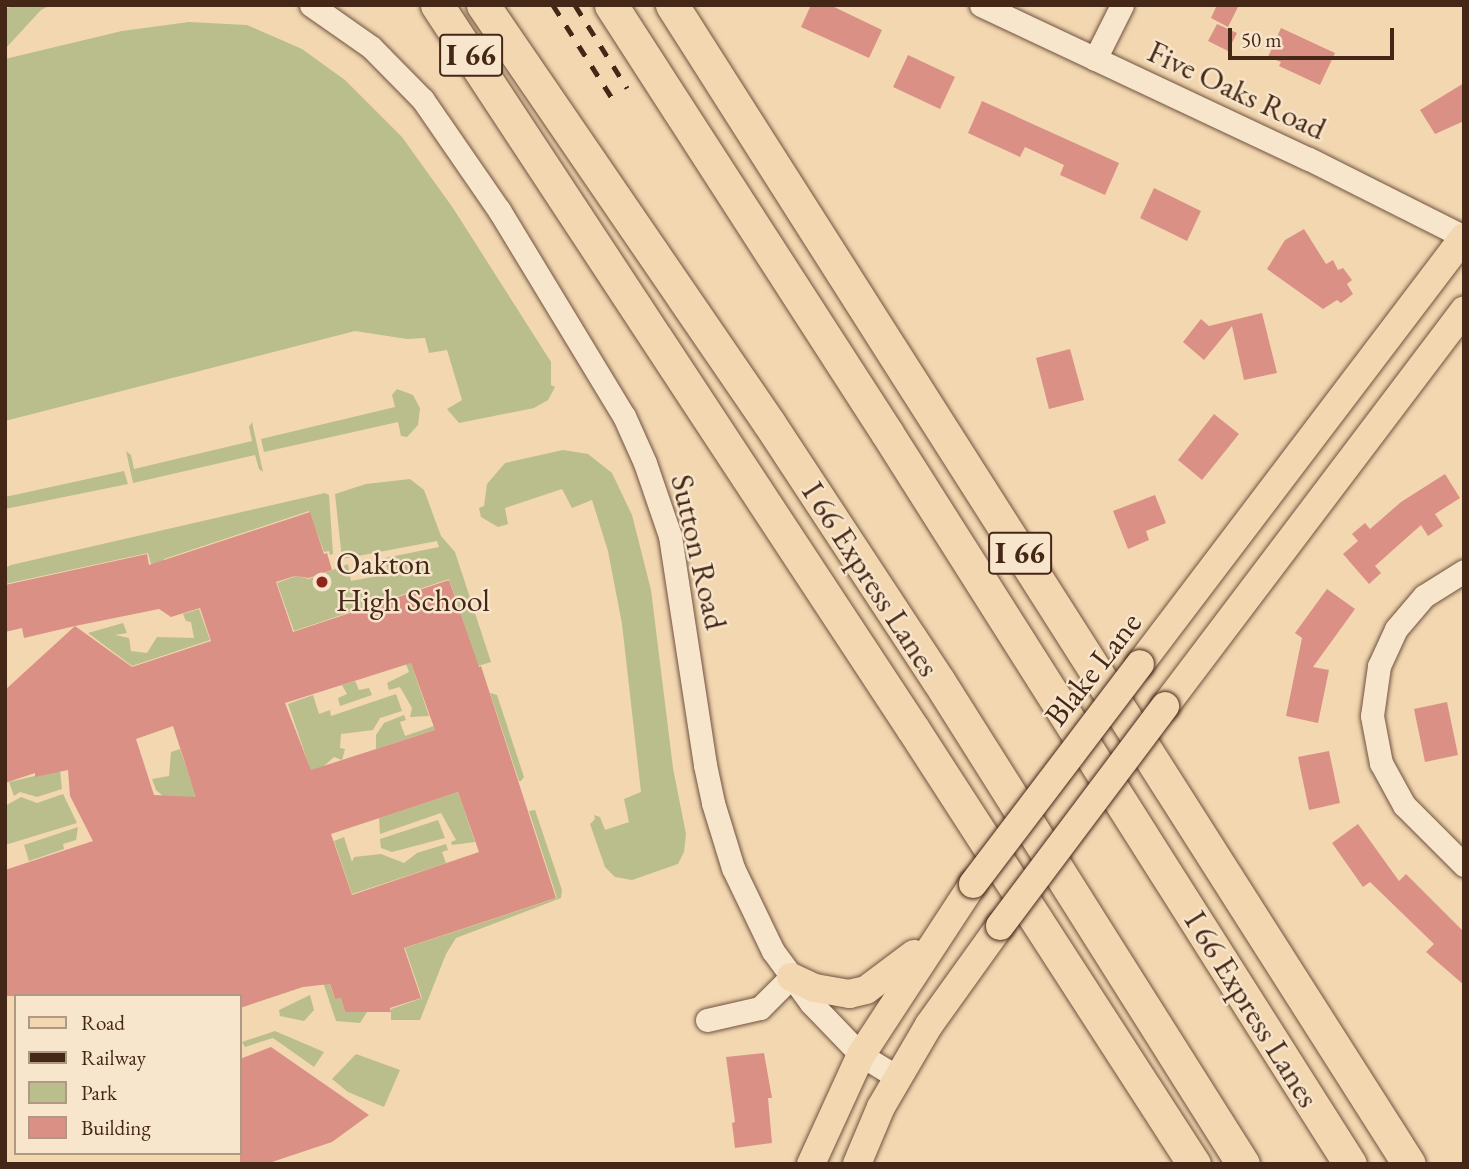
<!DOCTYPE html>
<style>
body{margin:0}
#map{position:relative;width:1469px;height:1169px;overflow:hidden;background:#f2d7b1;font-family:"EB Garamond",serif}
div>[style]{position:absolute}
.green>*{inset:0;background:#babe8c}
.building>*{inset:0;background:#db9085}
.roads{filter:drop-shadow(0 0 2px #70533e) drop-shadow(0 0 2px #70533e)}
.minor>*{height:23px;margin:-11.5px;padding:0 11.5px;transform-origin:11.5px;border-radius:11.5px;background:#f7e5cc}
.major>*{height:28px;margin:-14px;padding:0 14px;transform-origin:14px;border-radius:14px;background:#f2d7b1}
.highway>*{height:33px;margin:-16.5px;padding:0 16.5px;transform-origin:16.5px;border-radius:16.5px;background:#f2d7b1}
.rail>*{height:5px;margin-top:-2.5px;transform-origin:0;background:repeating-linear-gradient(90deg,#452718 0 12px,transparent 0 24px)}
.bridges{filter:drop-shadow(0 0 2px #452718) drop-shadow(0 0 2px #452718)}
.major-bridge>*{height:28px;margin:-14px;padding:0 14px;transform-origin:14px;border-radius:14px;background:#f2d7b1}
.dots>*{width:19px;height:19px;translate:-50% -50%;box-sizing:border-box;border:4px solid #f7e5cc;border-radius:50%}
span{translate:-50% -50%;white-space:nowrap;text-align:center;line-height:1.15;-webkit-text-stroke:5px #f7e5cc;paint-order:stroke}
.shield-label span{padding:2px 5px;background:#f7e5cc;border:2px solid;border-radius:5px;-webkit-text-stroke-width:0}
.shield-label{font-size:30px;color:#452718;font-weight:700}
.street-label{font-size:32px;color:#452718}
.poi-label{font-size:32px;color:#452718}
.left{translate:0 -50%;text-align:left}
.frame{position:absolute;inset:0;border:7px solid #452718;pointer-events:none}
.legend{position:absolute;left:14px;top:994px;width:228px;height:161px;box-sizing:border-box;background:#f7e5cc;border:2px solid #b09984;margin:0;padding:9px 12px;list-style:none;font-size:21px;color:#452718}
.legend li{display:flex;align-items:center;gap:14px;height:35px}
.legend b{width:35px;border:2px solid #b09984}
.scale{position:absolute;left:1228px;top:28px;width:166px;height:32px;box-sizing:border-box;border:4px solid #452718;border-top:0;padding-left:9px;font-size:21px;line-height:24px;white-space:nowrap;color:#452718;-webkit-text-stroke:5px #f7e5cc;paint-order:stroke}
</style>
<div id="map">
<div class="green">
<i style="clip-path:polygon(15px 5px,51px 5px,41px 10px,5px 49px,5px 9px)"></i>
<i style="clip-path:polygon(189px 22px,247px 25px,302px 49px,345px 80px,402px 137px,453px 208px,551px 362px,551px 385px,555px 387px,548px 400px,534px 408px,459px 423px,447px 409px,462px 400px,447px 350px,429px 353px,425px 338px,407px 339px,355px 331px,5px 421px,5px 59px,122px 31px)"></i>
<i style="clip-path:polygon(397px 389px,413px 395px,420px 408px,418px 425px,407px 437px,401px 436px,398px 422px,264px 452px,261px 439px,395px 407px,392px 395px)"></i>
<i style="clip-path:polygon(252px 422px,263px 472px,259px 469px,255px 455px,133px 483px,126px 451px,131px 455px,134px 469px,252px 441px,249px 427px)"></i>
<i style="clip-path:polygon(563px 450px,588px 454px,612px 473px,632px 515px,651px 590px,673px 768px,686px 834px,684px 852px,678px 864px,632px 880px,615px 877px,605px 867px,590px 824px,595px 819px,594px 815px,600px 817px,605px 830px,629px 822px,624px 799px,641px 792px,622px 624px,608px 551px,592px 500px,572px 508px,562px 489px,505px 508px,508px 524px,498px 527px,481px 517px,479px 508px,484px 506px,487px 484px,505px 463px)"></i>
<i style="clip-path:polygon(124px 471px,128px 484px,5px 509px,5px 497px)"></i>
<i style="clip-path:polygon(410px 479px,424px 490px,441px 536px,455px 552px,491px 662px,478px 666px,449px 579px,294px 631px,277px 583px,296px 576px,309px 579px,348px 564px,351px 581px,388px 574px,385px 558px,439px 547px,437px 541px,342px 559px,335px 494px,366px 484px)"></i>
<i style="clip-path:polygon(325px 493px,329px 495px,333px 554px,330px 555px,329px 551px,324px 552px,309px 511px,164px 559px,165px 565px,152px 568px,148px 553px,5px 584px,5px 568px,11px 565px)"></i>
<i style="clip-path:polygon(199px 609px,210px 640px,132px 666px,88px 633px,123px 623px,127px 633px,115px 635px,129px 638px,131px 651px,147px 653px,157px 637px,194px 638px,191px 622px,186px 621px,183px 614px)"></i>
<i style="clip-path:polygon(411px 663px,429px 716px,410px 717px,412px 708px,400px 687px,389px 690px,387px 683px,409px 672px,406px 664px)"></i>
<i style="clip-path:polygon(355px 681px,359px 690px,369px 688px,372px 695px,340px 706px,338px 698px,347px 694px,342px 685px)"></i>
<i style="clip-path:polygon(490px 693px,497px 695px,524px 777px,521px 781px,519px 781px)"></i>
<i style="clip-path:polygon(396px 694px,402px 711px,380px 718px,373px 730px,341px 734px,340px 748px,345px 749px,342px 760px,334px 757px,324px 766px,311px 771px,288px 704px,313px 695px,319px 714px,330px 710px,331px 716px)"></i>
<i style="clip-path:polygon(404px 715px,406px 720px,400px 722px,405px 736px,434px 726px,435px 730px,376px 749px,376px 735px,384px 723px)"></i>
<i style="clip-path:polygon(180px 749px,191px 781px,244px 790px,164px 817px,163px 796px,156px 790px,152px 779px,169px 776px,171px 752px)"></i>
<i style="clip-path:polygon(60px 770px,62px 789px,37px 797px,20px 792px,14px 796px,9px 782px)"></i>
<i style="clip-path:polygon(458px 792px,475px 842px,452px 845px,451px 842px,456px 840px,441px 813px,380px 834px,379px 818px)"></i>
<i style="clip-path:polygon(63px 794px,77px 823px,5px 845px,5px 806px,21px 797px,37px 803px)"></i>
<i style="clip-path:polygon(535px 810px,562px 890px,561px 898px,456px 938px,446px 954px,420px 1020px,391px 1020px,391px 1009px,422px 998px,405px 948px,557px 898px,529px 811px)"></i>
<i style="clip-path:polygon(438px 820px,445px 838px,392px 852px,381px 848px,380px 839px)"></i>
<i style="clip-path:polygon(78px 827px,76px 840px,63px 844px,64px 849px,29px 861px,24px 845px)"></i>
<i style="clip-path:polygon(344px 837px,352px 862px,354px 857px,381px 854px,404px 863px,417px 853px,446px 844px,448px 850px,442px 852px,446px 863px,352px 894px,334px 841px)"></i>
<i style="clip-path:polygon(326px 974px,335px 999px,341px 998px,345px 1012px,367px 1012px,360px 1023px,336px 1021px,321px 976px)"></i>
<i style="clip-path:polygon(310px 995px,314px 1010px,304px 1021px,280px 1016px,279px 1010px)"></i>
<i style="clip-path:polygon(275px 1031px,324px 1052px,314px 1067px,273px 1038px,245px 1047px,242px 1042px)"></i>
<i style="clip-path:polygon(356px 1054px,400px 1070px,384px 1107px,348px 1092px,332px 1079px)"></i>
</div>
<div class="building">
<i style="clip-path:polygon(811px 5px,830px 5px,882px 30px,869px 58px,801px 27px)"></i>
<i style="clip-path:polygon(1217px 5px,1239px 5px,1228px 27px,1211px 18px)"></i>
<i style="clip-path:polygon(1217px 24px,1237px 33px,1228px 51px,1208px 41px)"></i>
<i style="clip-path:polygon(1281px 28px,1335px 53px,1320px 85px,1279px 66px,1281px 62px,1268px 57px)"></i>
<i style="clip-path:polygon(908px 55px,955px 77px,940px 109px,893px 87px)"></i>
<i style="clip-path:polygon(1464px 83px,1464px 121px,1435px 134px,1420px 110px)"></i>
<i style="clip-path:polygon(982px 101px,1119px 163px,1105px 195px,1060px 175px,1064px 165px,1025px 147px,1020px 157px,968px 133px)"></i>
<i style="clip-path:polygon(1154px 188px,1201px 211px,1187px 241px,1140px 218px)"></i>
<i style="clip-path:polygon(1304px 229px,1326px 264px,1333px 260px,1338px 270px,1343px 268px,1352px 280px,1347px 284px,1353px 294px,1341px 303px,1337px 300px,1323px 309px,1267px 269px,1285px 240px)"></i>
<i style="clip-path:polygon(1262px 313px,1277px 373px,1244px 380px,1232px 326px,1204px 360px,1183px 342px,1201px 319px,1209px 326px)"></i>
<i style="clip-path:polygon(1070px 349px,1084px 400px,1049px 409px,1036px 358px)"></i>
<i style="clip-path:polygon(1214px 414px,1239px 434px,1202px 480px,1178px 460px)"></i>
<i style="clip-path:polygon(1445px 474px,1460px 498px,1435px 514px,1443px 526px,1428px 536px,1421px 525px,1375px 566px,1381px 573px,1369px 584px,1343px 554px,1358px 541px,1352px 534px,1365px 523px,1370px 529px,1401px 502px)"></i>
<i style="clip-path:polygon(1155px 495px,1166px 523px,1146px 531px,1149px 540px,1128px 549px,1113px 511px)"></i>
<i style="clip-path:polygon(evenodd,310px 512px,324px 554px,327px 553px,332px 570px,309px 578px,295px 576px,276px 582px,293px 632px,449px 580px,479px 667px,481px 666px,556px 898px,404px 948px,421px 998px,390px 1008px,391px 1012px,345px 1012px,341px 998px,335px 999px,330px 984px,303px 987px,240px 1008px,240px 996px,5px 996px,5px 870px,93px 841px,70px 796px,68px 770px,35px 777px,35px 773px,5px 783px,5px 690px,75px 626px,24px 638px,22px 628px,5px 632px,5px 585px,147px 554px,149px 565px,310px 512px,200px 608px,211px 641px,132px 667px,75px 626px,159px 609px,171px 617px,200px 608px,310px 512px,411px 663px,435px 730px,311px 770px,285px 703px,411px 663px,310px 512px,173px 726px,196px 797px,154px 795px,136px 739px,173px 726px,310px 512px,458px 792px,479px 852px,352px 895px,331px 834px,458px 792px)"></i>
<i style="clip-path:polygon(1327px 589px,1355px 609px,1313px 667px,1329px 670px,1318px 723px,1286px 716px,1302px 638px,1295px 633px)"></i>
<i style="clip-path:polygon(1447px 702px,1458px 755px,1425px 762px,1414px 709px)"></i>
<i style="clip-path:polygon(1329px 751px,1340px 803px,1309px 810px,1298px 757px)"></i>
<i style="clip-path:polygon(1358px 824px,1399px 881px,1406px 874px,1464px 932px,1464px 985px,1426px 952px,1434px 944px,1370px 882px,1363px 887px,1332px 843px)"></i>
<i style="clip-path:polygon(271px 1047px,369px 1115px,332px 1142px,266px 1164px,240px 1164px,240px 1059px)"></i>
<i style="clip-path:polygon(764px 1053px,772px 1098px,768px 1098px,772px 1143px,735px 1148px,732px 1123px,735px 1122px,726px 1057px)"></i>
</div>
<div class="roads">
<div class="minor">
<i style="left:311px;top:5px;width:73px;rotate:35deg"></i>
<i style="left:371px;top:47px;width:74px;rotate:45.5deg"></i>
<i style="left:423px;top:100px;width:134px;rotate:55.4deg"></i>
<i style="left:499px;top:210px;width:241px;rotate:58.8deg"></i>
<i style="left:624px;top:416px;width:51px;rotate:65.9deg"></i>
<i style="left:645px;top:463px;width:77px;rotate:71.1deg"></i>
<i style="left:670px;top:536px;width:232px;rotate:81.3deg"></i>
<i style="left:705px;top:765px;width:39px;rotate:78deg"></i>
<i style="left:713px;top:803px;width:68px;rotate:72.9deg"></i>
<i style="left:733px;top:868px;width:92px;rotate:64.3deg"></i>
<i style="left:773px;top:951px;width:64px;rotate:53.8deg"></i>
<i style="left:811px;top:1003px;width:72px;rotate:46.1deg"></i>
<i style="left:861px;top:1055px;width:42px;rotate:31.4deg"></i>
<i style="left:981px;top:5px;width:362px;rotate:25.2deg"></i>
<i style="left:1309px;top:159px;width:174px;rotate:26.7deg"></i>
<i style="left:1095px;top:59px;width:60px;rotate:-63.4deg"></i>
<i style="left:1464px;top:571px;width:47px;rotate:148deg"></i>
<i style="left:1424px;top:596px;width:43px;rotate:130.3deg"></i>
<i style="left:1396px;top:629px;width:41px;rotate:114.7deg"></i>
<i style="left:1379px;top:666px;width:50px;rotate:98deg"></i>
<i style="left:1372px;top:716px;width:48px;rotate:79.2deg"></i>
<i style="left:1381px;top:763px;width:48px;rotate:61.3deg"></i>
<i style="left:1404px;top:805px;width:85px;rotate:45deg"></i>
<i style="left:707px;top:1020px;width:54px;rotate:-12.8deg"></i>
<i style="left:760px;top:1008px;width:44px;rotate:-45deg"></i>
</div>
<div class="major">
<i style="left:1140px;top:664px;width:536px;rotate:-52.81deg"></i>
<i style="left:1165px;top:706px;width:496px;rotate:-52.9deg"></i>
<i style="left:791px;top:977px;width:26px;rotate:25deg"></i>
<i style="left:815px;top:988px;width:35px;rotate:10deg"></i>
<i style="left:849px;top:994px;width:17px;rotate:-13deg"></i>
<i style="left:866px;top:990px;width:60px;rotate:-36.9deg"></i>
<i style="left:811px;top:1164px;width:120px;rotate:-65.4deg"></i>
<i style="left:861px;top:1055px;width:204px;rotate:-56.8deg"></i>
<i style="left:857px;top:1164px;width:62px;rotate:-67.2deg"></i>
<i style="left:881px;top:1107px;width:95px;rotate:-59.7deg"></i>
<i style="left:929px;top:1025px;width:122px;rotate:-54.4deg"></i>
</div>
<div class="highway">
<i style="left:437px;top:5px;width:866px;rotate:56.68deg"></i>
<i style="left:913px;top:729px;width:518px;rotate:57.14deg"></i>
<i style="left:483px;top:5px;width:506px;rotate:55.62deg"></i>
<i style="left:769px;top:423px;width:308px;rotate:56.7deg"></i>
<i style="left:938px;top:680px;width:572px;rotate:57.78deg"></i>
<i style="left:611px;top:5px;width:509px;rotate:57.18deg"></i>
<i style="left:887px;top:433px;width:865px;rotate:57.65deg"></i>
<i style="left:672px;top:5px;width:1373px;rotate:57.55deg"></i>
</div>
</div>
<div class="rail">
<i style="left:553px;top:5px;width:110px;rotate:57.6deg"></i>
<i style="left:575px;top:5px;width:98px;rotate:57.9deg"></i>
</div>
<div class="bridges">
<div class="major-bridge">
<i style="left:973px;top:884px;width:276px;rotate:-52.8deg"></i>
<i style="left:1000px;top:926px;width:275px;rotate:-53.1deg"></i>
</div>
</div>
<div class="dots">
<i style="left:322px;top:582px;background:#8f2418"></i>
</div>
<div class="shield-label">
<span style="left:471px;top:55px">I 66</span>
<span style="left:1020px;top:553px">I 66</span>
</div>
<div class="street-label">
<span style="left:1237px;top:90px;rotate:25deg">Five Oaks Road</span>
<span style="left:699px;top:552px;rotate:77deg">Sutton Road</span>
<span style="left:871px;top:579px;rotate:57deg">I 66 Express Lanes</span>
<span style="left:1093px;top:669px;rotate:-52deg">Blake Lane</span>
<span style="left:1252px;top:1009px;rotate:58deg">I 66 Express Lanes</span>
</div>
<div class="poi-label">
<span class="left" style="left:336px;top:582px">Oakton<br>High School</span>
</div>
<div class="frame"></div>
<ul class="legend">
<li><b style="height:9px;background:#f2d7b1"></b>Road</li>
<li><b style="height:9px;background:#452718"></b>Railway</li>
<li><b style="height:19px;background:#babe8c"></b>Park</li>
<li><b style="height:19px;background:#db9085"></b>Building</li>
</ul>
<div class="scale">50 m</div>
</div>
